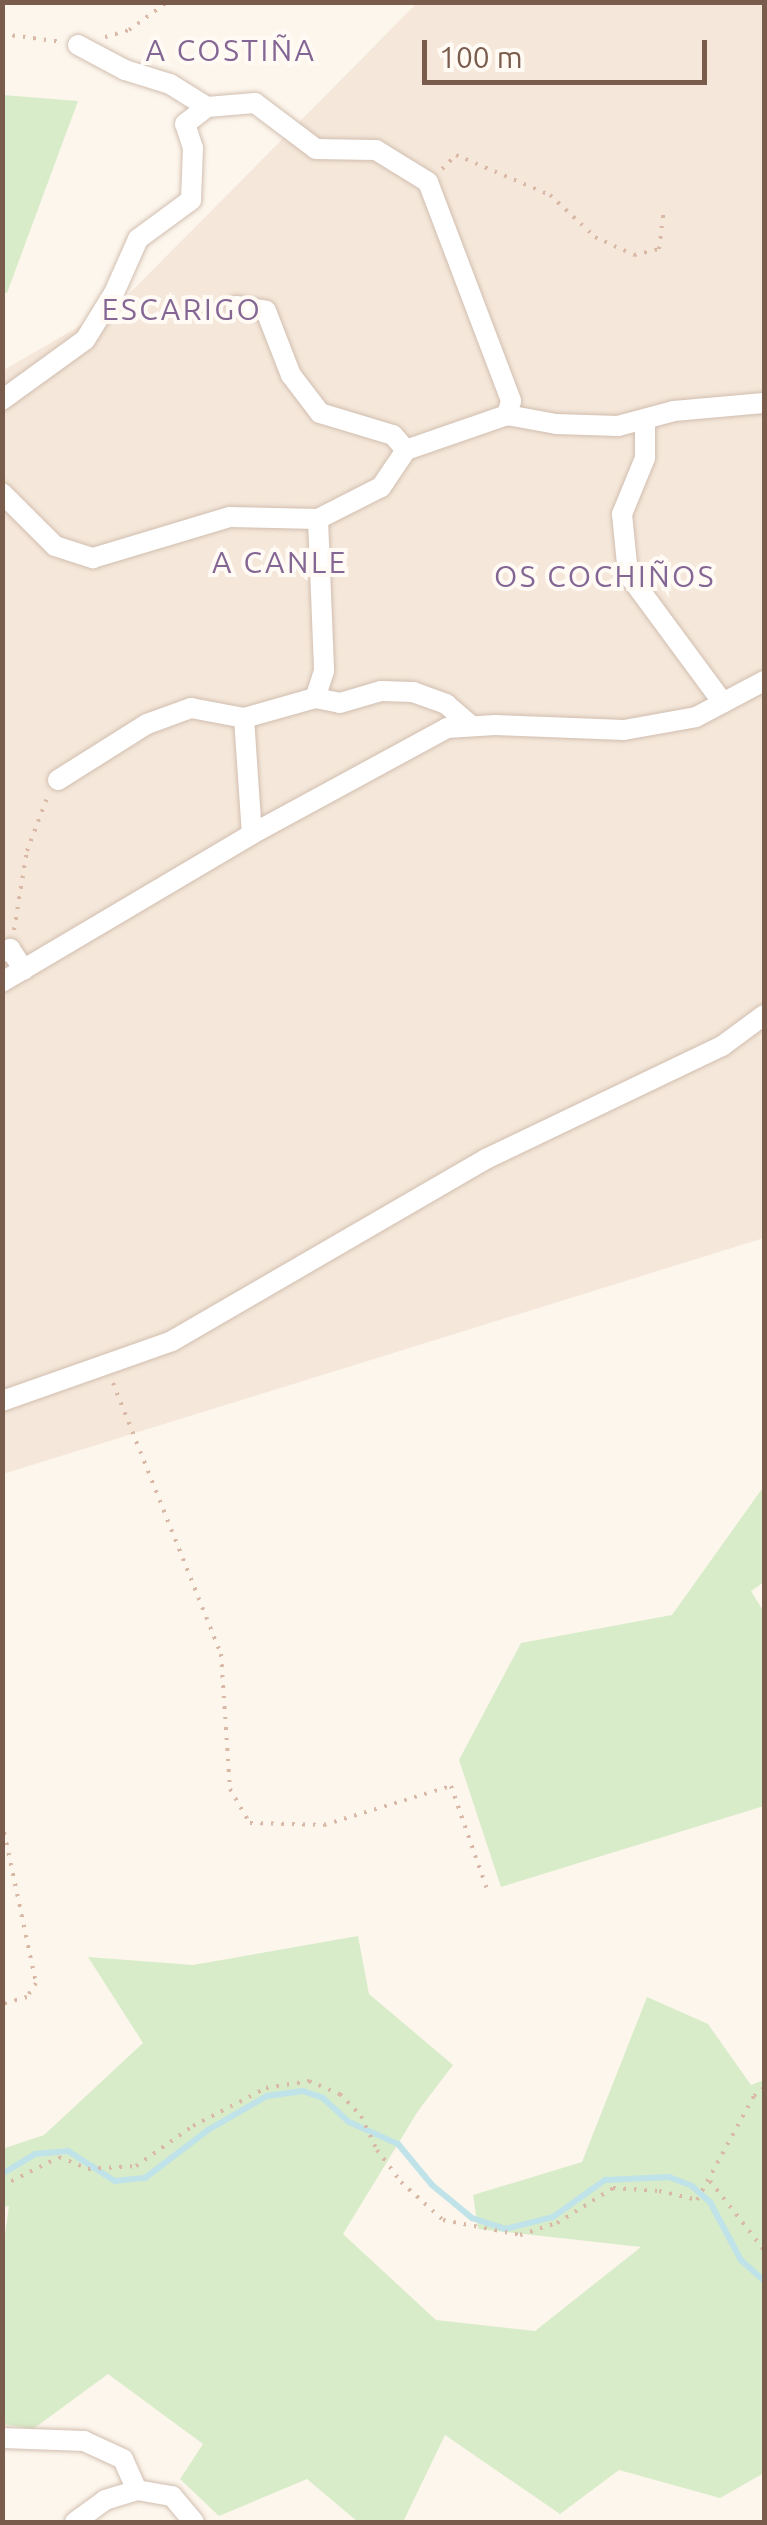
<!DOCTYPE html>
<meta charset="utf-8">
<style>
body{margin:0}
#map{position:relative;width:767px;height:2525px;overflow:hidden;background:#fdf6ec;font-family:Ubuntu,sans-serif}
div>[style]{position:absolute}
.residential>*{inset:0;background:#f5e8da}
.green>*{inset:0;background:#d8ecc9}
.stream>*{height:6px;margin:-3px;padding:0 3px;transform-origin:3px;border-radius:3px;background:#bfe3e8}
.path>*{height:4px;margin-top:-2px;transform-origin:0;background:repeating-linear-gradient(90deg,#d9b8a5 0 2.5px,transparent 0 10.5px)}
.roads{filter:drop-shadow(0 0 2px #d1beb0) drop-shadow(0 0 2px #d1beb0)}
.minor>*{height:20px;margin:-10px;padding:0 10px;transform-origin:10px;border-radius:10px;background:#fff}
span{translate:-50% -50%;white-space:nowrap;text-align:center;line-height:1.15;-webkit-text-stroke:8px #fffaf3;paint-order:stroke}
.neighbourhood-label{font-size:30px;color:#846695;letter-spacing:2.5px}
.frame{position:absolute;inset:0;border:5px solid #7a5c4d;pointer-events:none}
.scale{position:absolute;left:422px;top:40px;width:285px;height:45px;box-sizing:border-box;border:5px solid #7a5c4d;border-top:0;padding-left:12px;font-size:30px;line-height:35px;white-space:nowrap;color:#7a5c4d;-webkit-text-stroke:8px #fffaf3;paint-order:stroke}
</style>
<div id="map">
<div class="residential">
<i style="clip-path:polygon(417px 3px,764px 3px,764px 1238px,3px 1474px,2px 371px,121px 302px)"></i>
</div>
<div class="green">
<i style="clip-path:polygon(3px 95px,78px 101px,7px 293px,2px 293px)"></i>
<i style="clip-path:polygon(764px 1486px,764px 1582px,751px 1591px,764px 1612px,764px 1806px,501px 1887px,459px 1760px,521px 1643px,672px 1615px)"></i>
<i style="clip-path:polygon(358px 1936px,369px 1994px,453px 2065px,418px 2111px,343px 2234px,436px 2320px,535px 2331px,641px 2247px,478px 2229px,473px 2195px,582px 2162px,647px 1997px,708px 2024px,751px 2085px,764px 2080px,764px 2473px,720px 2498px,619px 2470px,560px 2514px,445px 2435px,403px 2522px,358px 2522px,307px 2479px,219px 2516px,180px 2479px,203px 2444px,108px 2374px,33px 2429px,3px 2424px,2px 2257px,9px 2206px,3px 2207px,2px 2149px,44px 2135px,143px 2043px,88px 1957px,193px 1965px)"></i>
</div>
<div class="stream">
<i style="left:2px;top:2174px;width:39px;rotate:-31deg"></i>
<i style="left:35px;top:2154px;width:33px;rotate:-5deg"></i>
<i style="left:68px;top:2151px;width:56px;rotate:32.6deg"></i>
<i style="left:115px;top:2181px;width:30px;rotate:-6deg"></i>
<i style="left:145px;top:2178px;width:79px;rotate:-37.3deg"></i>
<i style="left:208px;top:2130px;width:68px;rotate:-30deg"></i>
<i style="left:267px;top:2096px;width:36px;rotate:-8deg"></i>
<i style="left:303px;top:2091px;width:21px;rotate:19deg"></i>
<i style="left:323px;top:2098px;width:35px;rotate:43deg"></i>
<i style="left:349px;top:2122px;width:54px;rotate:24.2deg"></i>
<i style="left:398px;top:2144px;width:53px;rotate:50.3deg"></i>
<i style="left:432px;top:2185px;width:52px;rotate:39.5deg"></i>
<i style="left:472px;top:2218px;width:35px;rotate:18deg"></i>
<i style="left:505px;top:2229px;width:49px;rotate:-14deg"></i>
<i style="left:553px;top:2217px;width:64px;rotate:-35.4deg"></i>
<i style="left:605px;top:2180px;width:64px;rotate:-2.7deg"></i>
<i style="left:669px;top:2177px;width:25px;rotate:21deg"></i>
<i style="left:692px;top:2186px;width:24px;rotate:42deg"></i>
<i style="left:710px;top:2202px;width:66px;rotate:61.9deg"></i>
<i style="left:741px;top:2260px;width:31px;rotate:42deg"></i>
</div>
<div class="path">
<i style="left:2px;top:34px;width:61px;rotate:7.6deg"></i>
<i style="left:105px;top:37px;width:25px;rotate:-16deg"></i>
<i style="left:129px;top:30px;width:47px;rotate:-36.4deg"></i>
<i style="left:442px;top:169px;width:20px;rotate:-45deg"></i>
<i style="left:456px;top:155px;width:102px;rotate:23.1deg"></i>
<i style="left:550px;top:195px;width:62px;rotate:43deg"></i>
<i style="left:595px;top:237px;width:43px;rotate:24.8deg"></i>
<i style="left:634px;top:255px;width:26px;rotate:-13deg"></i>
<i style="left:659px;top:249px;width:38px;rotate:-83deg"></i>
<i style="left:14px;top:930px;width:80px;rotate:-80.7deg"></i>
<i style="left:27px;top:851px;width:60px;rotate:-69.4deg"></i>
<i style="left:113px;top:1383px;width:292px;rotate:68.3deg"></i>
<i style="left:221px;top:1654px;width:135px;rotate:86.2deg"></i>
<i style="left:230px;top:1789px;width:39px;rotate:60deg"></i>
<i style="left:250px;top:1823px;width:74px;rotate:1.5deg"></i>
<i style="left:324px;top:1825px;width:133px;rotate:-17.1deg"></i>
<i style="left:451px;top:1786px;width:112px;rotate:70.8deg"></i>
<i style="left:2px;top:1822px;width:165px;rotate:78.1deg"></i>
<i style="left:36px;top:1983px;width:17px;rotate:123deg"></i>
<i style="left:27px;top:1997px;width:26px;rotate:164deg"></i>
<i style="left:710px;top:2181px;width:88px;rotate:52deg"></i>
<i style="left:2px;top:2186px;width:64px;rotate:-27deg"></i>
<i style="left:59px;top:2157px;width:31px;rotate:22deg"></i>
<i style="left:88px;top:2169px;width:48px;rotate:-3.6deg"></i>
<i style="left:136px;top:2166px;width:70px;rotate:-35.1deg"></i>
<i style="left:193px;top:2126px;width:82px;rotate:-27.5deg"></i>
<i style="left:266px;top:2088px;width:44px;rotate:-9.2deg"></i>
<i style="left:309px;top:2081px;width:34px;rotate:23deg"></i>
<i style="left:340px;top:2094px;width:30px;rotate:46deg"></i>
<i style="left:361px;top:2116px;width:38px;rotate:65deg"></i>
<i style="left:377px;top:2150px;width:40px;rotate:53deg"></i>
<i style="left:401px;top:2182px;width:57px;rotate:42.1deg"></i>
<i style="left:443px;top:2220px;width:78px;rotate:11deg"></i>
<i style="left:520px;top:2235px;width:39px;rotate:-18deg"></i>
<i style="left:557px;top:2223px;width:66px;rotate:-32deg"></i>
<i style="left:613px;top:2188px;width:46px;rotate:3.7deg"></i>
<i style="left:659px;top:2191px;width:39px;rotate:13deg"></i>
<i style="left:697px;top:2200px;width:119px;rotate:-61.3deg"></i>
<i style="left:754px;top:2096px;width:13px;rotate:-39deg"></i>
</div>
<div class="roads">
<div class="minor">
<i style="left:78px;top:45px;width:53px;rotate:28deg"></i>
<i style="left:125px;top:70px;width:47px;rotate:17.3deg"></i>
<i style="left:170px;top:84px;width:44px;rotate:31.9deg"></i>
<i style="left:236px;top:306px;width:30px;rotate:9deg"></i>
<i style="left:266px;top:311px;width:69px;rotate:68.7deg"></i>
<i style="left:291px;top:375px;width:48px;rotate:52.7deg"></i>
<i style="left:320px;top:413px;width:76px;rotate:16.8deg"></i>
<i style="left:393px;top:435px;width:20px;rotate:49deg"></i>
<i style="left:2px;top:400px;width:102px;rotate:-35.9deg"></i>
<i style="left:85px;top:340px;width:55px;rotate:-58.3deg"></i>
<i style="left:114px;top:293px;width:59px;rotate:-66deg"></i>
<i style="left:138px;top:239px;width:66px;rotate:-36.3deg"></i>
<i style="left:191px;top:200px;width:52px;rotate:-87.8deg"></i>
<i style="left:193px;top:148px;width:25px;rotate:-108deg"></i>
<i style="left:185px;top:124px;width:28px;rotate:-38deg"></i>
<i style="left:207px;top:107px;width:48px;rotate:-4.8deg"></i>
<i style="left:255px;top:103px;width:76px;rotate:37deg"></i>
<i style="left:316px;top:149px;width:60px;rotate:1deg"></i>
<i style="left:376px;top:150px;width:61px;rotate:31.6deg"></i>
<i style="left:428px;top:182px;width:234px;rotate:69.2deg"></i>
<i style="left:511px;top:401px;width:15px;rotate:106deg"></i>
<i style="left:507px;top:415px;width:107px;rotate:160.9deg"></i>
<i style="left:406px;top:450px;width:45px;rotate:124deg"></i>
<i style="left:381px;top:487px;width:71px;rotate:153.1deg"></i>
<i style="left:318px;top:519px;width:152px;rotate:87.7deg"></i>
<i style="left:324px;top:671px;width:28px;rotate:108deg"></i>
<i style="left:315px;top:698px;width:74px;rotate:164.3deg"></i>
<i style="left:244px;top:718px;width:116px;rotate:86.1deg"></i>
<i style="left:507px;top:415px;width:50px;rotate:10.4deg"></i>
<i style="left:556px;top:424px;width:62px;rotate:1.8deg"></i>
<i style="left:618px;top:426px;width:58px;rotate:-15deg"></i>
<i style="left:674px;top:411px;width:90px;rotate:-5.1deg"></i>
<i style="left:645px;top:419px;width:39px;rotate:90deg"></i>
<i style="left:645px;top:458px;width:61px;rotate:112.3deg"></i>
<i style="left:622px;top:514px;width:60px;rotate:84.3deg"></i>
<i style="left:628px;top:574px;width:160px;rotate:53.6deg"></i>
<i style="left:2px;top:493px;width:75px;rotate:45deg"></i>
<i style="left:55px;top:546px;width:40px;rotate:18deg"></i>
<i style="left:93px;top:558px;width:143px;rotate:-16.7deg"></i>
<i style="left:230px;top:517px;width:88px;rotate:1.3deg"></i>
<i style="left:315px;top:698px;width:25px;rotate:11deg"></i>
<i style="left:340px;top:703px;width:43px;rotate:-16.3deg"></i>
<i style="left:381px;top:691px;width:32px;rotate:2deg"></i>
<i style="left:413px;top:692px;width:35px;rotate:20deg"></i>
<i style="left:446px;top:704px;width:33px;rotate:41deg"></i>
<i style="left:58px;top:780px;width:105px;rotate:-32.2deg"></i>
<i style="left:147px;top:724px;width:47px;rotate:-20deg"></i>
<i style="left:191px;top:708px;width:54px;rotate:10.7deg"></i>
<i style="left:2px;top:952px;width:9px;rotate:-21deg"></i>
<i style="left:10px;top:949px;width:25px;rotate:56deg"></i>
<i style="left:2px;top:982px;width:291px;rotate:-30.6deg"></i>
<i style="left:252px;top:834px;width:222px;rotate:-28.5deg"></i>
<i style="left:447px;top:728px;width:48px;rotate:-3.6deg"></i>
<i style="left:495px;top:725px;width:129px;rotate:2.2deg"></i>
<i style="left:624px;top:730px;width:73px;rotate:-10.2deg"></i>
<i style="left:696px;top:717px;width:77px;rotate:-27.9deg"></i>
<i style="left:2px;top:1401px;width:180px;rotate:-19.4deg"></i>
<i style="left:172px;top:1341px;width:363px;rotate:-30.1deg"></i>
<i style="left:486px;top:1159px;width:262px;rotate:-25.6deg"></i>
<i style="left:722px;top:1046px;width:52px;rotate:-36.4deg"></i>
<i style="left:2px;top:2438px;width:82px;rotate:2.1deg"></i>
<i style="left:84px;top:2441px;width:43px;rotate:24.8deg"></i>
<i style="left:123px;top:2459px;width:34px;rotate:66deg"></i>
<i style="left:75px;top:2522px;width:37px;rotate:-36deg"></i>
<i style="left:105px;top:2500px;width:34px;rotate:-17deg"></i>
<i style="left:137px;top:2490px;width:36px;rotate:10deg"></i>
<i style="left:172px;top:2496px;width:34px;rotate:50deg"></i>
</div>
</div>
<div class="neighbourhood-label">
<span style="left:231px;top:50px">A COSTIÑA</span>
<span style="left:182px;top:309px">ESCARIGO</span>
<span style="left:280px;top:562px">A CANLE</span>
<span style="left:605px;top:576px">OS COCHIÑOS</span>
</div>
<div class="frame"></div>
<div class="scale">100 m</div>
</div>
